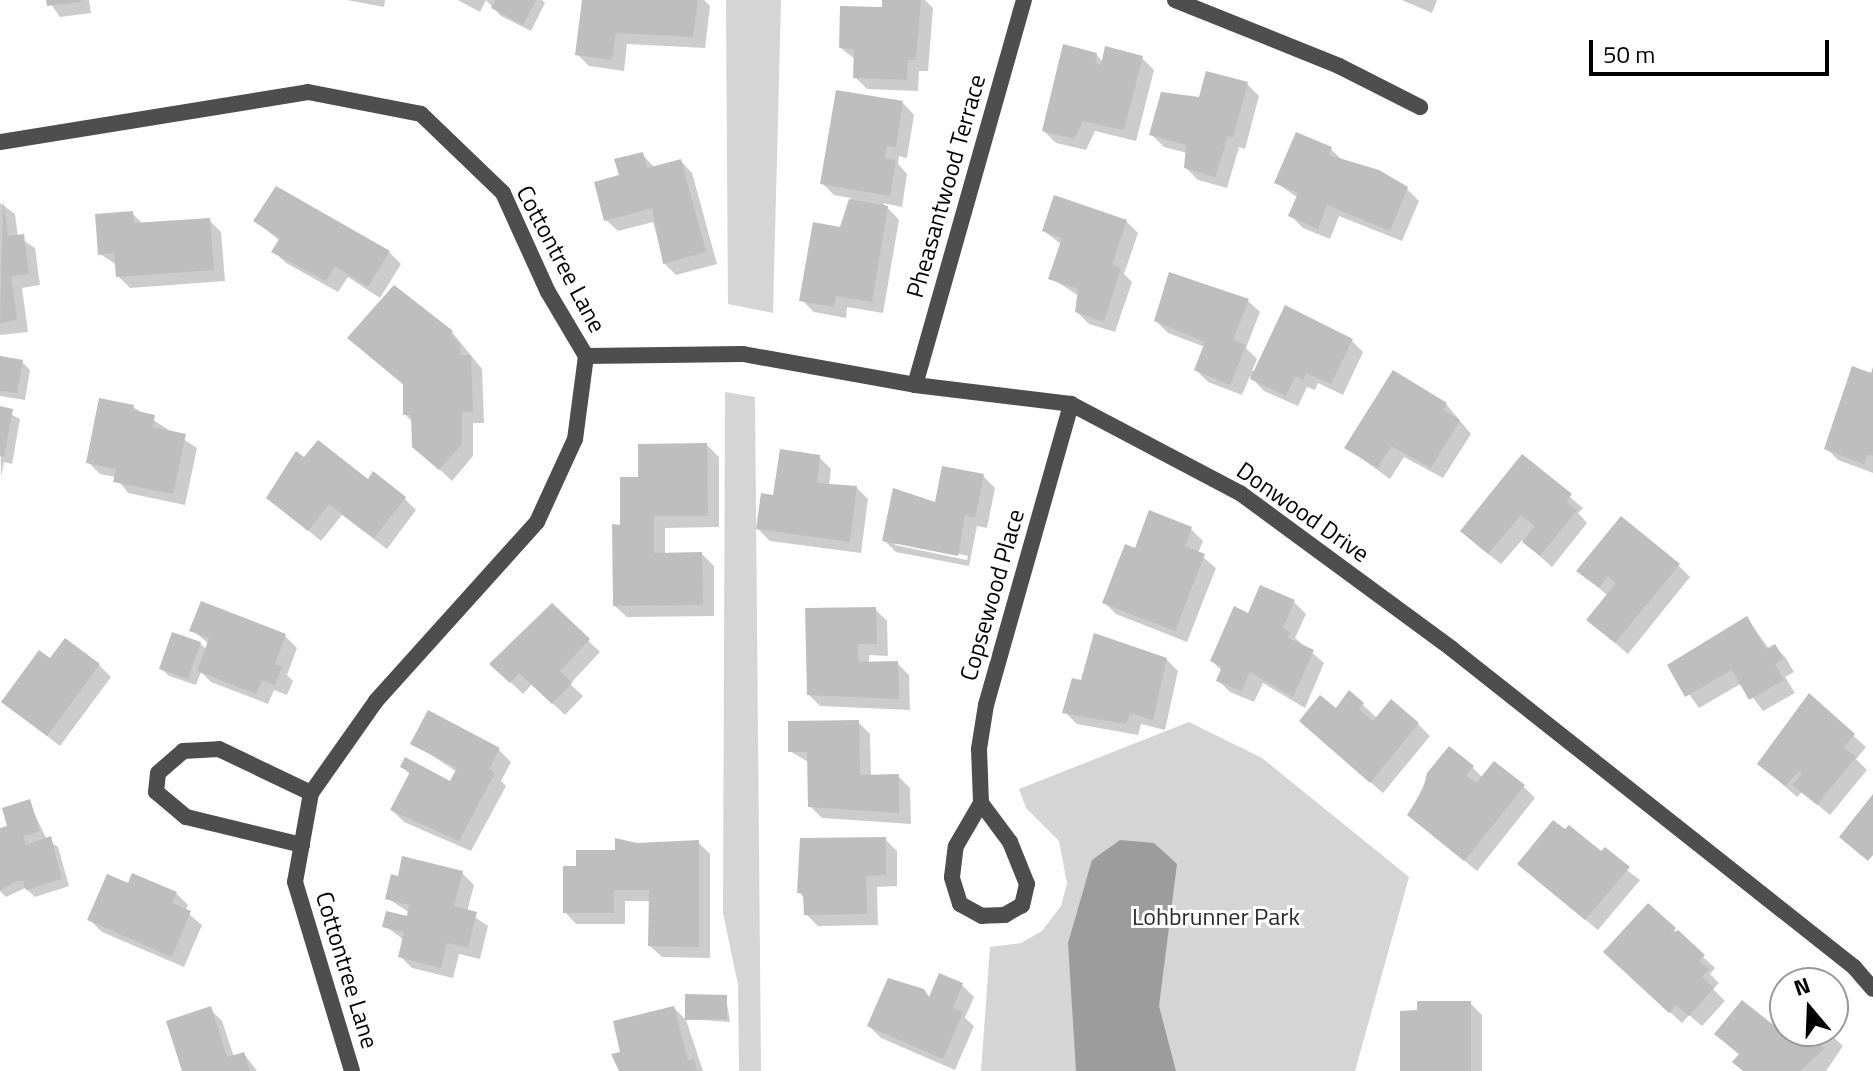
<!DOCTYPE html>
<style>
body{margin:0}
#map{position:relative;width:1873px;height:1071px;overflow:hidden;background:#fff;font-family:"Titillium Web",sans-serif}
div>[style]{position:absolute}
.green>*{inset:0;background:#d5d5d5}
.water>*{inset:0;background:#9c9c9c}
.shadow>*{inset:0;background:#0003}
.building>*{inset:0;background:#bebebe}
.street>*{height:16px;margin:-8px;padding:0 8px;transform-origin:8px;border-radius:8px;background:#4e4e4e}
span{translate:-50% -50%;white-space:nowrap;text-align:center;line-height:1.15;-webkit-text-stroke:6px #fff;paint-order:stroke}
.street-label{font-size:24px;color:#000}
.park-label{font-size:24px;color:#2c2c2c}
.north{position:absolute;left:1769px;top:967px;width:80px;height:80px;box-sizing:border-box;background:#fff;border:2px solid #999;border-radius:50%;rotate:341deg;font-size:22px;font-weight:700;line-height:32px;text-align:center;color:#000}
.north::after{content:'';display:block;margin:auto;width:28px;height:36px;background:#000;clip-path:polygon(50% 0,100% 100%,50% 72%,0 100%)}
.scale{position:absolute;left:1589px;top:40px;width:240px;height:36px;box-sizing:border-box;border:4px solid #000;border-top:0;padding-left:10px;font-size:24px;line-height:28px;white-space:nowrap;color:#000;-webkit-text-stroke:6px #fff;paint-order:stroke}
</style>
<div id="map">
<div class="green">
<i style="clip-path:polygon(726px 0,781px 0,773px 313px,728px 304px)"></i>
<i style="clip-path:polygon(725px 392px,755px 397px,761px 1071px,739px 1071px,738px 985px,723px 913px)"></i>
<i style="clip-path:polygon(1189px 722px,1262px 758px,1409px 877px,1355px 1071px,981px 1071px,990px 947px,1021px 943px,1042px 931px,1061px 906px,1067px 883px,1059px 841px,1026px 808px,1019px 789px)"></i>
</div>
<div class="water">
<i style="clip-path:polygon(1120px 840px,1154px 843px,1177px 864px,1159px 1006px,1176px 1071px,1076px 1071px,1068px 943px,1092px 860px)"></i>
</div>
<div class="shadow">
<i style="clip-path:polygon(48px 0,89px 0,91px 13px,60px 17px)"></i>
<i style="clip-path:polygon(347px 0,385px 0,384px 7px)"></i>
<i style="clip-path:polygon(458px 0,486px 0,480px 12px)"></i>
<i style="clip-path:polygon(486px 0,542px 0,545px 3px,531px 31px,501px 16px)"></i>
<i style="clip-path:polygon(584px 0,704px 0,710px 6px,705px 48px,627px 44px,624px 71px,589px 66px,577px 54px)"></i>
<i style="clip-path:polygon(884px 0,925px 0,933px 8px,928px 71px,919px 71px,918px 91px,867px 89px,855px 77px,856px 60px,841px 48px,884px 9px)"></i>
<i style="clip-path:polygon(1402px 0,1437px 0,1432px 13px)"></i>
<i style="clip-path:polygon(1096px 54px,1103px 62px,1142px 58px,1154px 70px,1136px 141px,1095px 131px,1086px 150px,1056px 143px,1044px 131px)"></i>
<i style="clip-path:polygon(1247px 84px,1259px 96px,1245px 149px,1239px 147px,1227px 188px,1198px 180px,1186px 168px,1187px 153px,1164px 147px,1152px 135px,1200px 99px)"></i>
<i style="clip-path:polygon(903px 103px,914px 115px,907px 158px,899px 156px,898px 164px,907px 174px,902px 207px,883px 203px,899px 220px,883px 313px,847px 307px,846px 318px,814px 312px,802px 300px,841px 229px,851px 198px,834px 195px,822px 183px)"></i>
<i style="clip-path:polygon(1331px 149px,1344px 162px,1407px 189px,1419px 201px,1402px 241px,1339px 216px,1330px 239px,1303px 228px,1291px 216px,1298px 198px,1277px 183px)"></i>
<i style="clip-path:polygon(642px 154px,655px 168px,681px 161px,692px 173px,717px 264px,676px 275px,664px 263px,653px 222px,618px 231px,606px 220px,621px 176px)"></i>
<i style="clip-path:polygon(0 203px,15px 214px,18px 237px,35px 248px,40px 285px,22px 288px,28px 332px,0 335px)"></i>
<i style="clip-path:polygon(132px 213px,144px 225px,209px 220px,221px 232px,225px 281px,130px 288px,118px 276px,117px 265px,100px 254px)"></i>
<i style="clip-path:polygon(255px 221px,389px 252px,401px 264px,380px 298px,348px 277px,338px 292px,286px 263px,274px 252px,280px 241px)"></i>
<i style="clip-path:polygon(1126px 221px,1138px 233px,1124px 274px,1132px 282px,1115px 332px,1089px 324px,1077px 312px,1079px 296px,1051px 278px,1062px 245px,1044px 231px)"></i>
<i style="clip-path:polygon(1248px 301px,1260px 312px,1246px 348px,1257px 359px,1252px 371px,1351px 340px,1363px 352px,1343px 395px,1318px 383px,1315px 390px,1307px 387px,1298px 406px,1264px 391px,1250px 376px,1242px 395px,1208px 382px,1196px 370px,1205px 347px,1168px 333px,1156px 321px)"></i>
<i style="clip-path:polygon(452px 332px,482px 369px,484px 423px,473px 423px,473px 456px,452px 481px,423px 454px,413px 423px,405px 414px,405px 386px,361px 349px)"></i>
<i style="clip-path:polygon(0 358px,22px 362px,30px 370px,25px 400px,0 396px)"></i>
<i style="clip-path:polygon(1873px 372px,1873px 473px,1838px 460px,1826px 448px)"></i>
<i style="clip-path:polygon(1446px 404px,1471px 434px,1443px 478px,1404px 457px,1390px 479px,1347px 448px)"></i>
<i style="clip-path:polygon(133px 407px,197px 448px,185px 505px,128px 493px,116px 477px,100px 474px,88px 462px)"></i>
<i style="clip-path:polygon(0 409px,20px 419px,12px 464px,4px 462px,1px 477px)"></i>
<i style="clip-path:polygon(707px 445px,719px 457px,719px 527px,665px 528px,665px 555px,702px 554px,714px 566px,714px 616px,627px 617px,615px 606px,622px 527px,640px 479px)"></i>
<i style="clip-path:polygon(819px 457px,831px 469px,829px 486px,857px 488px,868px 499px,861px 553px,770px 541px,758px 529px,775px 498px)"></i>
<i style="clip-path:polygon(1522px 457px,1583px 508px,1578px 513px,1587px 523px,1552px 567px,1522px 540px,1501px 564px,1475px 543px)"></i>
<i style="clip-path:polygon(305px 460px,404px 498px,416px 510px,387px 549px,342px 515px,321px 541px,269px 498px)"></i>
<i style="clip-path:polygon(evenodd,983px 476px,995px 488px,987px 528px,977px 526px,969px 566px,896px 552px,884px 540px,894px 490px,936px 504px,983px 476px,895px 541px,968px 556px,967px 560px,895px 545px,895px 541px)"></i>
<i style="clip-path:polygon(1191px 529px,1203px 541px,1198px 553px,1216px 568px,1187px 642px,1116px 614px,1104px 602px,1136px 550px)"></i>
<i style="clip-path:polygon(1679px 566px,1690px 577px,1628px 654px,1601px 631px,1608px 596px,1579px 570px)"></i>
<i style="clip-path:polygon(1294px 602px,1306px 614px,1295px 638px,1324px 663px,1305px 708px,1263px 683px,1254px 702px,1230px 692px,1218px 680px,1222px 671px,1212px 661px,1249px 615px)"></i>
<i style="clip-path:polygon(552px 606px,600px 652px,570px 684px,583px 696px,565px 715px,532px 684px,523px 694px,492px 664px)"></i>
<i style="clip-path:polygon(875px 609px,887px 621px,888px 656px,869px 655px,869px 663px,897px 663px,909px 675px,910px 710px,820px 706px,808px 694px)"></i>
<i style="clip-path:polygon(1747px 618px,1769px 649px,1774px 646px,1786px 658px,1794px 672px,1785px 677px,1795px 693px,1763px 711px,1742px 683px,1699px 708px,1669px 666px)"></i>
<i style="clip-path:polygon(192px 630px,285px 636px,297px 648px,287px 675px,293px 681px,287px 695px,274px 690px,268px 704px,211px 682px,201px 672px,196px 685px,169px 676px,162px 669px,200px 643px,207px 650px,209px 644px)"></i>
<i style="clip-path:polygon(1095px 635px,1166px 659px,1178px 671px,1165px 730px,1141px 724px,1138px 735px,1077px 724px,1065px 712px,1082px 682px)"></i>
<i style="clip-path:polygon(51px 661px,99px 665px,111px 677px,60px 746px,3px 702px)"></i>
<i style="clip-path:polygon(1350px 693px,1378px 719px,1418px 724px,1430px 736px,1383px 793px,1313px 732px)"></i>
<i style="clip-path:polygon(1809px 696px,1866px 747px,1856px 759px,1867px 770px,1830px 815px,1802px 792px,1797px 797px,1760px 764px)"></i>
<i style="clip-path:polygon(858px 722px,870px 734px,871px 777px,898px 776px,910px 788px,911px 824px,822px 818px,810px 806px,810px 763px,790px 751px)"></i>
<i style="clip-path:polygon(413px 743px,499px 750px,511px 762px,501px 781px,506px 786px,471px 851px,404px 822px,392px 810px,411px 775px,402px 767px,451px 784px,457px 772px)"></i>
<i style="clip-path:polygon(1472px 767px,1483px 778px,1524px 787px,1535px 798px,1477px 871px,1409px 815px,1429px 774px)"></i>
<i style="clip-path:polygon(29px 802px,47px 840px,58px 847px,69px 886px,35px 897px,25px 888px,6px 897px,0 891px,0 830px,10px 827px)"></i>
<i style="clip-path:polygon(1569px 827px,1640px 880px,1598px 930px,1532px 876px)"></i>
<i style="clip-path:polygon(885px 839px,897px 851px,897px 886px,877px 887px,878px 925px,818px 926px,806px 914px,805px 899px,799px 892px)"></i>
<i style="clip-path:polygon(698px 842px,710px 854px,710px 958px,662px 957px,650px 946px,651px 901px,625px 901px,625px 924px,576px 924px,565px 912px,578px 868px,637px 845px)"></i>
<i style="clip-path:polygon(462px 873px,474px 885px,467px 912px,488px 926px,480px 959px,459px 954px,453px 978px,412px 968px,400px 956px,404px 940px,385px 926px,408px 919px,410px 913px,387px 898px)"></i>
<i style="clip-path:polygon(129px 885px,176px 893px,188px 905px,185px 911px,202px 925px,184px 967px,102px 932px,90px 920px)"></i>
<i style="clip-path:polygon(1648px 906px,1715px 968px,1710px 974px,1719px 983px,1713px 989px,1725px 1001px,1702px 1026px,1689px 1015px,1682px 1023px,1617px 964px)"></i>
<i style="clip-path:polygon(962px 985px,974px 997px,965px 1018px,974px 1026px,955px 1070px,881px 1038px,869px 1026px,923px 990px,930px 998px)"></i>
<i style="clip-path:polygon(726px 997px,730px 1022px,687px 1019px)"></i>
<i style="clip-path:polygon(1470px 1003px,1482px 1015px,1482px 1071px,1402px 1071px)"></i>
<i style="clip-path:polygon(674px 1008px,686px 1020px,703px 1071px,620px 1071px,622px 1053px)"></i>
<i style="clip-path:polygon(210px 1009px,222px 1021px,234px 1057px,244px 1054px,257px 1071px,184px 1071px)"></i>
<i style="clip-path:polygon(1785px 1019px,1785px 1031px,1827px 1031px,1843px 1046px,1826px 1071px,1744px 1071px,1740px 1055px,1728px 1045px,1776px 1030px)"></i>
</div>
<div class="building">
<i style="clip-path:polygon(46px 0,81px 0,81px 2px,47px 6px)"></i>
<i style="clip-path:polygon(495px 0,536px 0,523px 25px,491px 8px)"></i>
<i style="clip-path:polygon(582px 0,698px 0,693px 37px,616px 33px,612px 60px,575px 55px)"></i>
<i style="clip-path:polygon(882px 0,921px 0,916px 60px,908px 60px,907px 80px,853px 78px,854px 49px,839px 48px,840px 6px,882px 7px)"></i>
<i style="clip-path:polygon(1063px 44px,1097px 53px,1095px 63px,1101px 65px,1105px 46px,1143px 56px,1124px 130px,1083px 121px,1074px 139px,1042px 131px)"></i>
<i style="clip-path:polygon(1206px 71px,1248px 82px,1233px 138px,1228px 136px,1215px 177px,1184px 168px,1186px 145px,1149px 135px,1161px 92px,1199px 97px)"></i>
<i style="clip-path:polygon(836px 90px,903px 101px,896px 147px,887px 146px,885px 158px,896px 160px,890px 196px,820px 184px)"></i>
<i style="clip-path:polygon(1296px 132px,1332px 147px,1329px 155px,1379px 170px,1408px 187px,1390px 231px,1327px 205px,1318px 229px,1288px 216px,1298px 193px,1274px 183px)"></i>
<i style="clip-path:polygon(643px 152px,647px 168px,681px 159px,706px 252px,663px 264px,652px 208px,604px 221px,594px 182px,619px 175px,614px 159px)"></i>
<i style="clip-path:polygon(276px 186px,390px 251px,368px 287px,335px 266px,326px 281px,271px 252px,280px 238px,253px 221px)"></i>
<i style="clip-path:polygon(1054px 195px,1127px 220px,1112px 265px,1121px 268px,1104px 322px,1075px 312px,1078px 289px,1048px 279px,1062px 238px,1042px 231px)"></i>
<i style="clip-path:polygon(849px 199px,888px 206px,872px 302px,836px 296px,834px 307px,799px 301px,813px 222px,840px 227px)"></i>
<i style="clip-path:polygon(3px 200px,8px 236px,24px 234px,29px 274px,11px 276px,17px 320px,0 323px)"></i>
<i style="clip-path:polygon(133px 211px,134px 223px,210px 218px,214px 270px,116px 277px,114px 253px,98px 255px,95px 214px)"></i>
<i style="clip-path:polygon(1169px 272px,1249px 299px,1233px 340px,1246px 345px,1230px 385px,1194px 370px,1205px 342px,1154px 321px)"></i>
<i style="clip-path:polygon(394px 285px,453px 331px,450px 334px,460px 344px,461px 355px,471px 355px,473px 412px,462px 412px,462px 444px,439px 470px,412px 447px,411px 415px,403px 415px,403px 384px,347px 338px)"></i>
<i style="clip-path:polygon(1285px 305px,1353px 339px,1331px 384px,1306px 373px,1303px 380px,1295px 376px,1286px 396px,1250px 379px)"></i>
<i style="clip-path:polygon(0 356px,23px 360px,17px 393px,0 391px)"></i>
<i style="clip-path:polygon(1852px 366px,1871px 373px,1873px 367px,1873px 456px,1868px 454px,1864px 464px,1824px 449px)"></i>
<i style="clip-path:polygon(1393px 370px,1447px 403px,1443px 410px,1460px 420px,1431px 468px,1391px 446px,1378px 468px,1344px 448px)"></i>
<i style="clip-path:polygon(99px 398px,134px 405px,133px 410px,155px 415px,153px 427px,186px 434px,173px 494px,113px 482px,116px 469px,86px 463px)"></i>
<i style="clip-path:polygon(0 406px,13px 409px,4px 457px,0 456px)"></i>
<i style="clip-path:polygon(318px 440px,368px 479px,373px 471px,406px 497px,374px 538px,329px 504px,308px 531px,266px 498px,296px 451px,304px 457px)"></i>
<i style="clip-path:polygon(707px 443px,708px 516px,654px 516px,654px 553px,702px 552px,703px 605px,613px 606px,612px 524px,620px 525px,620px 477px,638px 477px,638px 444px)"></i>
<i style="clip-path:polygon(780px 449px,820px 455px,817px 483px,857px 486px,850px 542px,756px 529px,761px 493px,773px 495px)"></i>
<i style="clip-path:polygon(1522px 454px,1572px 494px,1566px 502px,1577px 510px,1540px 556px,1522px 542px,1535px 526px,1521px 515px,1488px 554px,1460px 531px)"></i>
<i style="clip-path:polygon(942px 466px,984px 474px,975px 518px,965px 515px,958px 556px,882px 541px,893px 488px,935px 502px)"></i>
<i style="clip-path:polygon(1149px 510px,1192px 527px,1185px 546px,1205px 554px,1175px 631px,1102px 603px,1125px 544px,1135px 548px)"></i>
<i style="clip-path:polygon(1621px 516px,1680px 564px,1615px 643px,1586px 620px,1616px 583px,1608px 576px,1599px 588px,1576px 571px)"></i>
<i style="clip-path:polygon(1260px 585px,1295px 600px,1283px 628px,1291px 632px,1288px 638px,1314px 650px,1293px 697px,1250px 672px,1242px 691px,1216px 681px,1222px 667px,1210px 661px,1234px 606px,1248px 613px)"></i>
<i style="clip-path:polygon(201px 601px,286px 634px,275px 664px,282px 667px,275px 685px,262px 680px,256px 694px,197px 671px,209px 638px,189px 631px)"></i>
<i style="clip-path:polygon(552px 603px,590px 639px,560px 671px,572px 683px,552px 704px,519px 673px,510px 683px,489px 664px)"></i>
<i style="clip-path:polygon(876px 607px,877px 644px,858px 644px,858px 662px,898px 661px,899px 699px,807px 695px,805px 608px)"></i>
<i style="clip-path:polygon(1747px 616px,1766px 649px,1775px 644px,1784px 659px,1775px 664px,1784px 680px,1749px 700px,1732px 670px,1685px 697px,1667px 665px)"></i>
<i style="clip-path:polygon(172px 632px,201px 642px,188px 679px,159px 669px)"></i>
<i style="clip-path:polygon(1094px 633px,1167px 658px,1153px 720px,1130px 713px,1126px 724px,1062px 713px,1072px 678px,1081px 680px)"></i>
<i style="clip-path:polygon(65px 638px,100px 664px,47px 736px,1px 702px,39px 650px,50px 658px)"></i>
<i style="clip-path:polygon(1349px 690px,1364px 703px,1359px 709px,1373px 721px,1391px 699px,1419px 723px,1370px 783px,1299px 721px,1320px 695px,1336px 708px)"></i>
<i style="clip-path:polygon(1809px 693px,1855px 734px,1844px 747px,1856px 757px,1817px 805px,1792px 785px,1802px 774px,1799px 771px,1785px 786px,1757px 764px)"></i>
<i style="clip-path:polygon(428px 710px,500px 748px,489px 769px,495px 773px,459px 841px,390px 810px,410px 772px,400px 767px,405px 757px,450px 781px,457px 768px,410px 744px)"></i>
<i style="clip-path:polygon(859px 720px,860px 775px,899px 774px,899px 813px,808px 807px,807px 752px,788px 752px,788px 721px)"></i>
<i style="clip-path:polygon(1449px 746px,1474px 766px,1466px 775px,1476px 783px,1494px 761px,1525px 785px,1464px 861px,1407px 815px,1423px 790px,1427px 773px)"></i>
<i style="clip-path:polygon(1873px 794px,1873px 855px,1868px 861px,1839px 837px)"></i>
<i style="clip-path:polygon(30px 799px,40px 831px,23px 836px,26px 845px,51px 836px,62px 879px,26px 890px,23px 881px,16px 881px,0 890px,0 828px,7px 826px,2px 808px)"></i>
<i style="clip-path:polygon(1553px 820px,1565px 829px,1569px 825px,1601px 851px,1605px 847px,1630px 867px,1585px 920px,1517px 864px)"></i>
<i style="clip-path:polygon(886px 837px,886px 875px,866px 876px,867px 914px,804px 915px,803px 893px,797px 893px,800px 838px)"></i>
<i style="clip-path:polygon(615px 838px,637px 843px,699px 840px,699px 947px,648px 946px,649px 890px,614px 890px,614px 913px,563px 913px,563px 866px,576px 866px,576px 850px,615px 850px)"></i>
<i style="clip-path:polygon(402px 856px,463px 871px,454px 906px,477px 912px,468px 948px,447px 943px,441px 968px,398px 957px,404px 932px,382px 927px,386px 911px,407px 916px,409px 905px,385px 899px,391px 874px,398px 876px)"></i>
<i style="clip-path:polygon(132px 873px,177px 892px,172px 903px,191px 911px,172px 957px,87px 920px,107px 874px,128px 883px)"></i>
<i style="clip-path:polygon(1648px 903px,1676px 928px,1670px 935px,1678px 930px,1705px 955px,1699px 961px,1709px 969px,1702px 977px,1714px 988px,1689px 1016px,1676px 1005px,1669px 1013px,1603px 952px)"></i>
<i style="clip-path:polygon(939px 973px,963px 983px,953px 1008px,963px 1012px,943px 1059px,867px 1026px,888px 978px,924px 989px,929px 997px)"></i>
<i style="clip-path:polygon(685px 994px,727px 995px,727px 1019px,685px 1020px)"></i>
<i style="clip-path:polygon(1742px 1000px,1776px 1027px,1785px 1015px,1785px 1031px,1830px 1031px,1821px 1046px,1825px 1048px,1800px 1071px,1743px 1071px,1732px 1062px,1739px 1054px,1714px 1034px)"></i>
<i style="clip-path:polygon(1417px 1001px,1471px 1001px,1471px 1071px,1400px 1071px,1400px 1011px,1417px 1010px)"></i>
<i style="clip-path:polygon(211px 1006px,227px 1057px,244px 1052px,250px 1071px,182px 1071px,166px 1021px)"></i>
<i style="clip-path:polygon(674px 1006px,688px 1060px,694px 1059px,697px 1071px,619px 1071px,611px 1054px,620px 1052px,613px 1021px)"></i>
</div>
<div class="street">
<i style="left:1175px;top:0;width:177px;rotate:21.9deg"></i>
<i style="left:1339px;top:66px;width:91px;rotate:26.8deg"></i>
<i style="left:0;top:142px;width:312px;rotate:-9.2deg"></i>
<i style="left:308px;top:92px;width:115px;rotate:11deg"></i>
<i style="left:421px;top:114px;width:114px;rotate:43.9deg"></i>
<i style="left:503px;top:193px;width:109px;rotate:65.6deg"></i>
<i style="left:548px;top:292px;width:74px;rotate:59.3deg"></i>
<i style="left:586px;top:356px;width:84px;rotate:97.5deg"></i>
<i style="left:575px;top:439px;width:91px;rotate:114.6deg"></i>
<i style="left:537px;top:522px;width:241px;rotate:132deg"></i>
<i style="left:376px;top:701px;width:113px;rotate:125.2deg"></i>
<i style="left:311px;top:793px;width:90px;rotate:100.2deg"></i>
<i style="left:295px;top:882px;width:197px;rotate:73.2deg"></i>
<i style="left:586px;top:356px;width:157px;rotate:-0.7deg"></i>
<i style="left:743px;top:354px;width:175px;rotate:10.2deg"></i>
<i style="left:915px;top:385px;width:157px;rotate:6.9deg"></i>
<i style="left:1071px;top:404px;width:191px;rotate:27.8deg"></i>
<i style="left:1240px;top:493px;width:263px;rotate:36.3deg"></i>
<i style="left:1452px;top:649px;width:513px;rotate:38.35deg"></i>
<i style="left:1854px;top:967px;width:29px;rotate:49deg"></i>
<i style="left:915px;top:385px;width:400px;rotate:-74.2deg"></i>
<i style="left:981px;top:803px;width:49px;rotate:53.4deg"></i>
<i style="left:1010px;top:842px;width:45px;rotate:68deg"></i>
<i style="left:1027px;top:884px;width:22px;rotate:103deg"></i>
<i style="left:1022px;top:905px;width:20px;rotate:150deg"></i>
<i style="left:1005px;top:915px;width:23px;rotate:178deg"></i>
<i style="left:982px;top:916px;width:25px;rotate:-151deg"></i>
<i style="left:960px;top:904px;width:28px;rotate:-107deg"></i>
<i style="left:952px;top:877px;width:31px;rotate:-83deg"></i>
<i style="left:956px;top:846px;width:50px;rotate:-59.8deg"></i>
<i style="left:981px;top:803px;width:54px;rotate:-92.1deg"></i>
<i style="left:979px;top:749px;width:45px;rotate:-81deg"></i>
<i style="left:986px;top:705px;width:313px;rotate:-74.2deg"></i>
<i style="left:302px;top:845px;width:119px;rotate:-166.4deg"></i>
<i style="left:186px;top:817px;width:39px;rotate:-140deg"></i>
<i style="left:156px;top:792px;width:19px;rotate:-84deg"></i>
<i style="left:158px;top:773px;width:33px;rotate:-41deg"></i>
<i style="left:183px;top:751px;width:36px;rotate:-3deg"></i>
<i style="left:219px;top:749px;width:102px;rotate:25.6deg"></i>
</div>
<div class="street-label">
<span style="left:946px;top:186px;rotate:-74deg">Pheasantwood Terrace</span>
<span style="left:561px;top:259px;rotate:62deg">Cottontree Lane</span>
<span style="left:1303px;top:512px;rotate:35deg">Donwood Drive</span>
<span style="left:992px;top:595px;rotate:-74deg">Copsewood Place</span>
<span style="left:347px;top:970px;rotate:73deg">Cottontree Lane</span>
</div>
<div class="park-label">
<span style="left:1216px;top:917px">Lohbrunner Park</span>
</div>
<div class="north">N</div>
<div class="scale">50 m</div>
</div>
